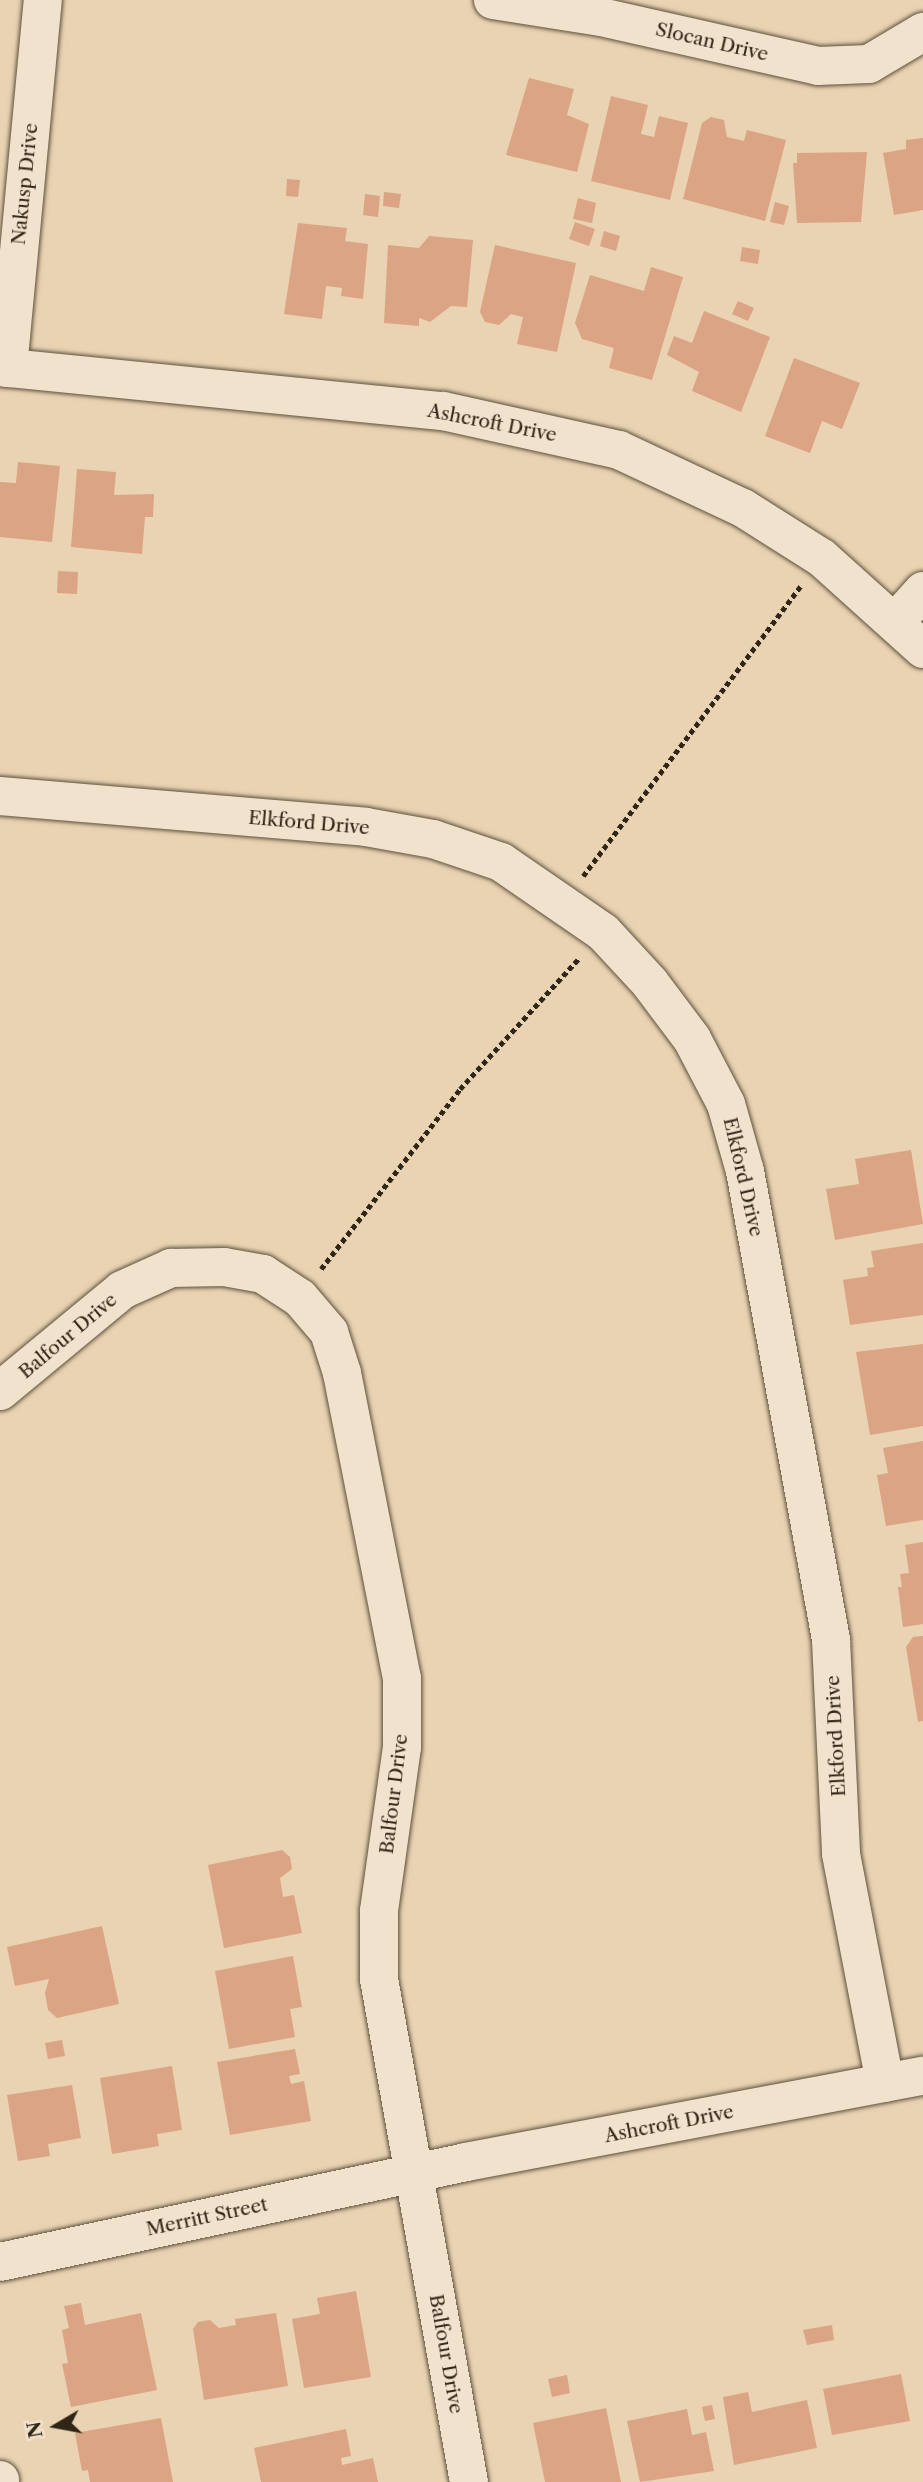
<!DOCTYPE html>
<style>
body{margin:0}
#map{position:relative;width:923px;height:2482px;overflow:hidden;background:#e9d3b2;font-family:"Libre Caslon Text",serif}
div>[style]{position:absolute}
.building>*{inset:0;background:#dba484}
.path>*{height:4.5px;margin-top:-2.25px;transform-origin:0;background:repeating-linear-gradient(90deg,#302618 0 5px,transparent 0 8.5px)}
.roads{filter:drop-shadow(0 0 2px #5e513e) drop-shadow(0 0 2px #5e513e)}
.street>*{height:38px;margin:-19px;padding:0 19px;transform-origin:19px;border-radius:19px;background:#f1e2cd}
span{translate:-50% -50%;white-space:nowrap;text-align:center;line-height:1.15;-webkit-text-stroke:5px #f1e2cd;paint-order:stroke}
.street-label{font-size:19px;color:#302618}
.north{position:absolute;left:21px;top:2391px;width:70px;height:70px;-webkit-text-stroke:5px #f1e2cd;paint-order:stroke;rotate:260deg;font-size:19px;font-weight:700;line-height:28px;text-align:center;color:#302618}
.north::after{content:'';display:block;margin:auto;width:24px;height:32px;background:#302618;clip-path:polygon(50% 0,100% 100%,50% 72%,0 100%)}
</style>
<div id="map">
<div class="building">
<i style="clip-path:polygon(529px 78px,574px 89px,567px 115px,589px 124px,577px 172px,506px 155px)"></i>
<i style="clip-path:polygon(611px 96px,648px 105px,641px 134px,654px 137px,659px 116px,688px 123px,670px 200px,591px 181px)"></i>
<i style="clip-path:polygon(711px 117px,724px 120px,727px 137px,744px 141px,747px 130px,786px 140px,765px 221px,683px 199px,702px 123px)"></i>
<i style="clip-path:polygon(923px 138px,923px 210px,894px 215px,883px 153px,906px 149px,906px 140px)"></i>
<i style="clip-path:polygon(867px 152px,861px 222px,797px 223px,793px 163px,797px 163px,797px 153px)"></i>
<i style="clip-path:polygon(287px 179px,300px 180px,298px 197px,286px 196px)"></i>
<i style="clip-path:polygon(384px 192px,401px 194px,399px 208px,383px 206px)"></i>
<i style="clip-path:polygon(365px 194px,380px 196px,378px 217px,363px 215px)"></i>
<i style="clip-path:polygon(578px 198px,596px 203px,592px 223px,573px 219px)"></i>
<i style="clip-path:polygon(775px 202px,789px 206px,784px 225px,770px 222px)"></i>
<i style="clip-path:polygon(575px 222px,595px 229px,589px 246px,569px 239px)"></i>
<i style="clip-path:polygon(298px 223px,347px 228px,345px 241px,368px 244px,363px 299px,341px 296px,342px 288px,326px 286px,322px 319px,284px 314px)"></i>
<i style="clip-path:polygon(604px 231px,620px 236px,616px 251px,600px 246px)"></i>
<i style="clip-path:polygon(429px 236px,473px 240px,467px 307px,451px 306px,430px 322px,419px 318px,419px 326px,384px 323px,388px 245px,419px 248px)"></i>
<i style="clip-path:polygon(495px 245px,576px 263px,557px 352px,517px 344px,523px 317px,511px 314px,499px 325px,485px 322px,480px 312px)"></i>
<i style="clip-path:polygon(742px 247px,760px 250px,758px 264px,740px 261px)"></i>
<i style="clip-path:polygon(651px 267px,683px 277px,652px 380px,609px 368px,614px 348px,582px 339px,575px 323px,590px 275px,644px 291px)"></i>
<i style="clip-path:polygon(738px 301px,754px 308px,748px 321px,732px 314px)"></i>
<i style="clip-path:polygon(704px 311px,770px 337px,741px 412px,692px 391px,699px 372px,667px 355px,674px 336px,692px 343px)"></i>
<i style="clip-path:polygon(794px 358px,860px 383px,842px 429px,822px 421px,810px 453px,765px 436px)"></i>
<i style="clip-path:polygon(18px 462px,60px 466px,52px 542px,0 537px,0 482px,16px 483px)"></i>
<i style="clip-path:polygon(77px 469px,116px 472px,114px 495px,154px 494px,153px 517px,145px 517px,142px 554px,71px 547px)"></i>
<i style="clip-path:polygon(58px 571px,78px 572px,77px 594px,57px 593px)"></i>
<i style="clip-path:polygon(911px 1150px,923px 1224px,835px 1240px,826px 1189px,859px 1184px,855px 1159px)"></i>
<i style="clip-path:polygon(923px 1243px,923px 1315px,850px 1325px,843px 1280px,868px 1276px,867px 1268px,874px 1267px,871px 1251px)"></i>
<i style="clip-path:polygon(923px 1344px,923px 1426px,870px 1435px,856px 1352px)"></i>
<i style="clip-path:polygon(923px 1441px,923px 1520px,886px 1526px,877px 1475px,888px 1473px,883px 1448px)"></i>
<i style="clip-path:polygon(923px 1542px,923px 1624px,903px 1627px,898px 1587px,902px 1587px,900px 1574px,909px 1573px,905px 1545px)"></i>
<i style="clip-path:polygon(923px 1636px,923px 1721px,918px 1722px,906px 1647px,913px 1637px)"></i>
<i style="clip-path:polygon(282px 1850px,290px 1857px,292px 1869px,280px 1878px,283px 1897px,294px 1895px,302px 1933px,224px 1948px,208px 1865px)"></i>
<i style="clip-path:polygon(102px 1926px,119px 2004px,57px 2018px,48px 2010px,45px 1993px,49px 1979px,15px 1986px,7px 1947px)"></i>
<i style="clip-path:polygon(293px 1956px,302px 2007px,290px 2009px,295px 2037px,229px 2049px,215px 1971px)"></i>
<i style="clip-path:polygon(62px 2040px,65px 2056px,48px 2059px,45px 2043px)"></i>
<i style="clip-path:polygon(295px 2049px,300px 2074px,289px 2076px,291px 2084px,304px 2081px,311px 2121px,230px 2135px,217px 2062px)"></i>
<i style="clip-path:polygon(172px 2066px,182px 2130px,157px 2134px,159px 2146px,112px 2154px,100px 2078px)"></i>
<i style="clip-path:polygon(72px 2085px,81px 2138px,48px 2144px,50px 2156px,18px 2161px,7px 2095px)"></i>
<i style="clip-path:polygon(356px 2291px,371px 2377px,304px 2388px,292px 2319px,320px 2314px,317px 2298px)"></i>
<i style="clip-path:polygon(81px 2303px,85px 2325px,141px 2313px,157px 2390px,71px 2407px,62px 2364px,68px 2363px,62px 2330px,69px 2328px,64px 2306px)"></i>
<i style="clip-path:polygon(276px 2313px,288px 2386px,204px 2400px,193px 2329px,198px 2322px,210px 2320px,219px 2328px,236px 2325px,235px 2319px)"></i>
<i style="clip-path:polygon(832px 2325px,834px 2340px,807px 2345px,803px 2330px)"></i>
<i style="clip-path:polygon(901px 2374px,910px 2421px,832px 2435px,823px 2389px)"></i>
<i style="clip-path:polygon(567px 2375px,570px 2393px,552px 2397px,548px 2379px)"></i>
<i style="clip-path:polygon(748px 2392px,752px 2412px,807px 2400px,817px 2448px,734px 2465px,723px 2397px)"></i>
<i style="clip-path:polygon(712px 2405px,715px 2419px,705px 2421px,702px 2407px)"></i>
<i style="clip-path:polygon(606px 2408px,621px 2482px,545px 2482px,533px 2423px)"></i>
<i style="clip-path:polygon(687px 2409px,692px 2435px,706px 2432px,714px 2471px,640px 2482px,627px 2421px)"></i>
<i style="clip-path:polygon(161px 2418px,173px 2482px,90px 2482px,88px 2470px,82px 2471px,75px 2433px)"></i>
<i style="clip-path:polygon(346px 2429px,351px 2456px,341px 2458px,342px 2465px,373px 2458px,378px 2482px,261px 2482px,254px 2448px)"></i>
</div>
<div class="path">
<i style="left:583px;top:876px;width:363px;rotate:-53.1deg"></i>
<i style="left:321px;top:1269px;width:227px;rotate:-52.3deg"></i>
<i style="left:460px;top:1089px;width:177px;rotate:-47.7deg"></i>
</div>
<div class="roads">
<div class="street">
<i style="left:493px;top:0;width:109px;rotate:8.9deg"></i>
<i style="left:601px;top:17px;width:222px;rotate:12.7deg"></i>
<i style="left:818px;top:66px;width:51px;rotate:-2.2deg"></i>
<i style="left:869px;top:64px;width:63px;rotate:-30.7deg"></i>
<i style="left:0;top:367px;width:445px;rotate:5.7deg"></i>
<i style="left:443px;top:411px;width:180px;rotate:12.5deg"></i>
<i style="left:619px;top:450px;width:137px;rotate:25.1deg"></i>
<i style="left:743px;top:508px;width:93px;rotate:32.3deg"></i>
<i style="left:822px;top:558px;width:136px;rotate:42deg"></i>
<i style="left:8px;top:368px;width:370px;rotate:-84.6deg"></i>
<i style="left:897px;top:620px;width:39px;rotate:-48deg"></i>
<i style="left:0;top:796px;width:367px;rotate:4.8deg"></i>
<i style="left:366px;top:827px;width:68px;rotate:10.2deg"></i>
<i style="left:433px;top:839px;width:72px;rotate:18.7deg"></i>
<i style="left:501px;top:862px;width:124px;rotate:34.5deg"></i>
<i style="left:603px;top:932px;width:69px;rotate:47.3deg"></i>
<i style="left:650px;top:983px;width:70px;rotate:53.1deg"></i>
<i style="left:692px;top:1039px;width:73px;rotate:62.4deg"></i>
<i style="left:726px;top:1104px;width:70px;rotate:74.2deg"></i>
<i style="left:745px;top:1171px;width:477px;rotate:79.6deg"></i>
<i style="left:831px;top:1640px;width:214px;rotate:87.3deg"></i>
<i style="left:841px;top:1854px;width:233px;rotate:79.1deg"></i>
<i style="left:0;top:1391px;width:158px;rotate:-39.6deg"></i>
<i style="left:122px;top:1290px;width:54px;rotate:-24.2deg"></i>
<i style="left:171px;top:1268px;width:53px;rotate:-1.1deg"></i>
<i style="left:224px;top:1267px;width:40px;rotate:10deg"></i>
<i style="left:263px;top:1274px;width:44px;rotate:33deg"></i>
<i style="left:300px;top:1298px;width:45px;rotate:49.5deg"></i>
<i style="left:329px;top:1332px;width:43px;rotate:72.4deg"></i>
<i style="left:342px;top:1373px;width:311px;rotate:78.9deg"></i>
<i style="left:402px;top:1678px;width:69px;rotate:90deg"></i>
<i style="left:402px;top:1747px;width:166px;rotate:98deg"></i>
<i style="left:379px;top:1911px;width:68px;rotate:90deg"></i>
<i style="left:379px;top:1979px;width:511px;rotate:79.86deg"></i>
<i style="left:0;top:2262px;width:477px;rotate:-12.1deg"></i>
<i style="left:466px;top:2162px;width:465px;rotate:-10.7deg"></i>
<i style="left:0;top:2480px;width:2px;rotate:90deg"></i>
</div>
</div>
<div class="street-label">
<span style="left:712px;top:42px;rotate:13deg">Slocan Drive</span>
<span style="left:25px;top:184px;rotate:-84deg">Nakusp Drive</span>
<span style="left:492px;top:423px;rotate:11deg">Ashcroft Drive</span>
<span style="left:309px;top:823px;rotate:5deg">Elkford Drive</span>
<span style="left:743px;top:1177px;rotate:77deg">Elkford Drive</span>
<span style="left:68px;top:1336px;rotate:-40deg">Balfour Drive</span>
<span style="left:836px;top:1736px;rotate:-93deg">Elkford Drive</span>
<span style="left:394px;top:1794px;rotate:-83deg">Balfour Drive</span>
<span style="left:669px;top:2124px;rotate:-11deg">Ashcroft Drive</span>
<span style="left:207px;top:2217px;rotate:-12deg">Merritt Street</span>
<span style="left:446px;top:2354px;rotate:80deg">Balfour Drive</span>
</div>
<div class="north">N</div>
</div>
